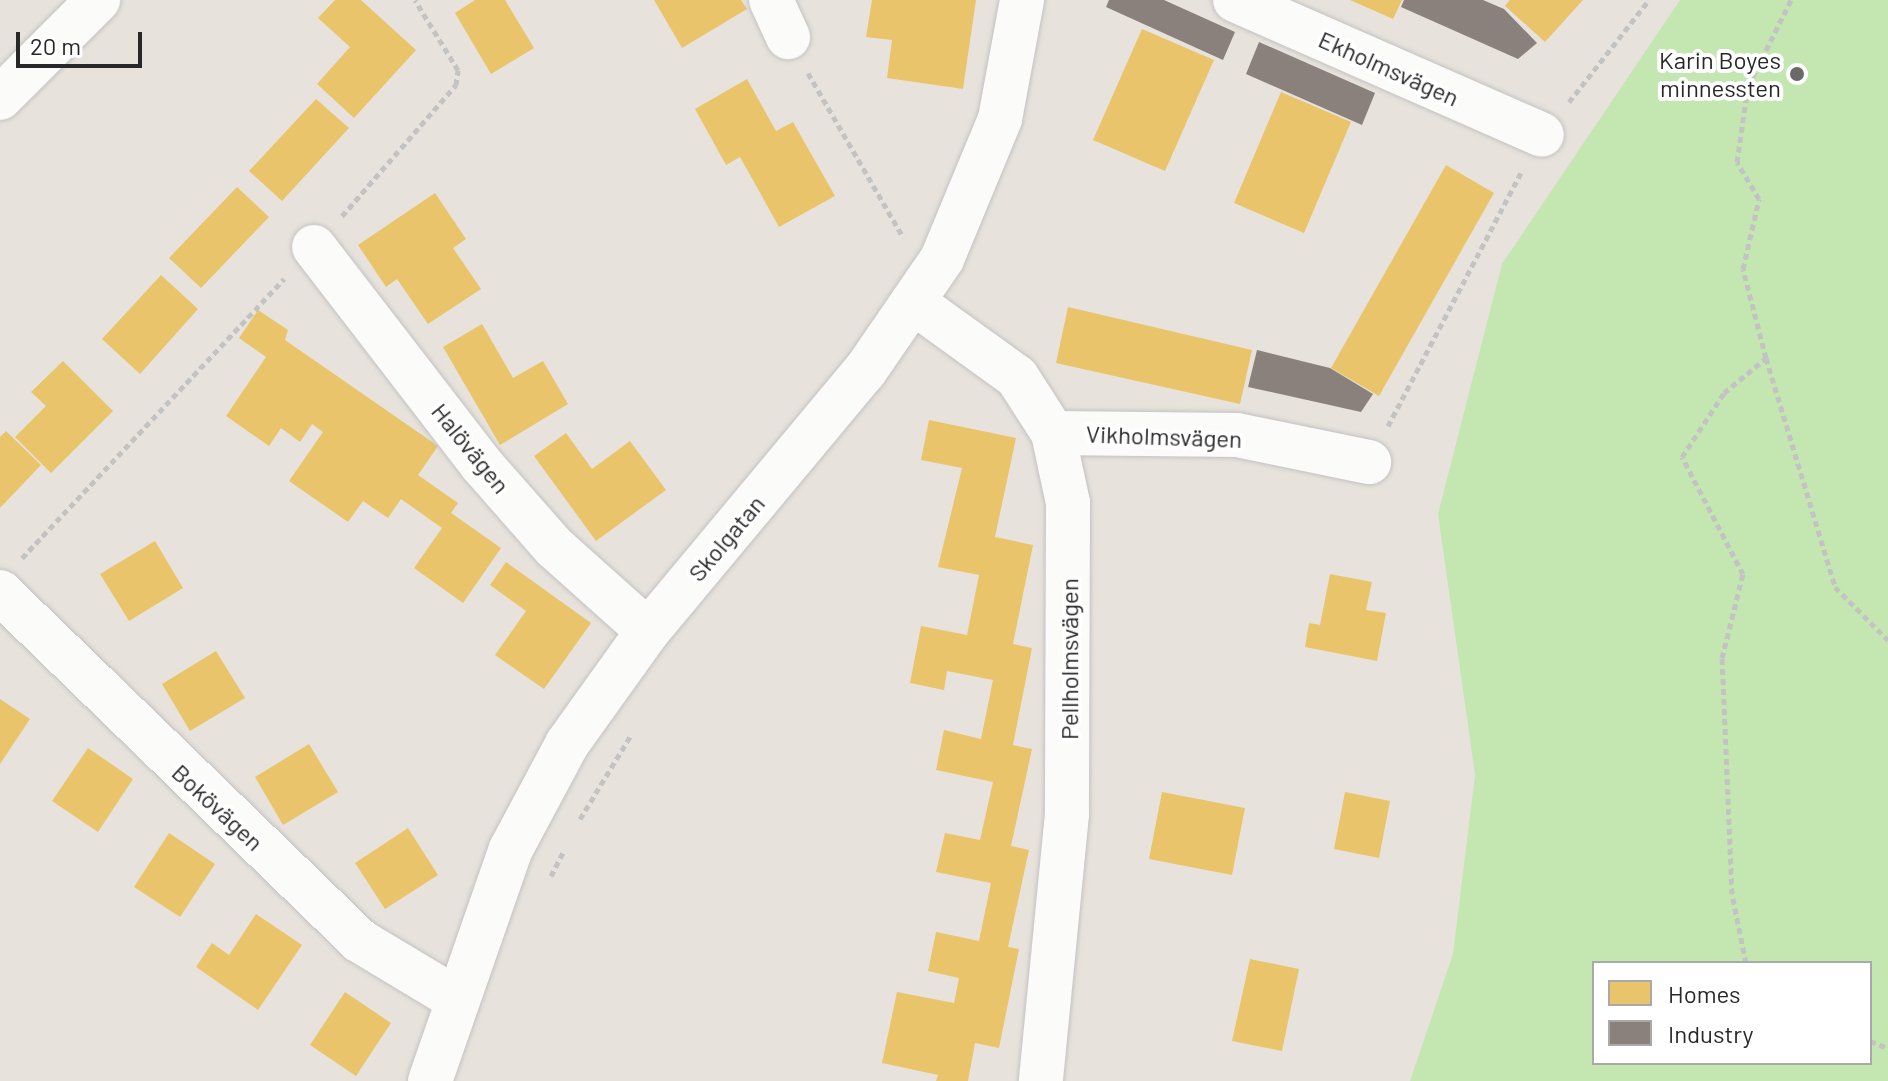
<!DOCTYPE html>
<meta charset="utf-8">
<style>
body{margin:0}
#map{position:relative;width:1888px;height:1081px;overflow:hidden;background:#e7e3dc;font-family:Barlow,sans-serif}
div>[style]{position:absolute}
.green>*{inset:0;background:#c4e6b1}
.homes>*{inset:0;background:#e9c46a}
.industry>*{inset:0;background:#8a817c}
.path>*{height:5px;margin-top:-2.5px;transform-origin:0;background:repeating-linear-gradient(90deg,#c4c3c3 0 6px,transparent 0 10px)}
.roads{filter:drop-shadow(0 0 2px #c4c2c3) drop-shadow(0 0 2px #c4c2c3)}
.minor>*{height:44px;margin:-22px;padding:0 22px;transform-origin:22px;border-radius:22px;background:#fbfbfa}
.secondary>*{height:44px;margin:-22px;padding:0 22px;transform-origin:22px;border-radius:22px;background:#fbfbfa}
.dots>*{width:22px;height:22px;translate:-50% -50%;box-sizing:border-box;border:4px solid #fff;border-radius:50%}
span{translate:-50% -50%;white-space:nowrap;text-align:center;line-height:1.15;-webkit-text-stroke:8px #fff;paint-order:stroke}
.poi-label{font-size:24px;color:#282828}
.right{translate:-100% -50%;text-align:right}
.street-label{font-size:24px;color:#282828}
.legend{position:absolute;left:1592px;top:961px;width:280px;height:104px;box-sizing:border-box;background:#fff;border:2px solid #a9a9a9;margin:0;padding:10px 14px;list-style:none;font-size:24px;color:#282828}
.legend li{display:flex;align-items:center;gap:16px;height:40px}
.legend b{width:40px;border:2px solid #a9a9a9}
.scale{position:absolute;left:16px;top:32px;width:126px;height:36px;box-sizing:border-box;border:4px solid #282828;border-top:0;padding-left:10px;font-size:24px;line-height:28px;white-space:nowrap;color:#282828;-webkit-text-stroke:6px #fff;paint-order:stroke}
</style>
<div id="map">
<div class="green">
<i style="clip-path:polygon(evenodd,1680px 0,1888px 0,1888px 1081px,1410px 1081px,1453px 954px,1475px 775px,1438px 514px,1502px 264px,1680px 0,1594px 963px,1870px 963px,1870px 1063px,1594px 1063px,1594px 963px)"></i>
</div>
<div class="homes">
<i style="clip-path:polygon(335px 0,361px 0,416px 50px,354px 118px,317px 84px,350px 47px,318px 18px)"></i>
<i style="clip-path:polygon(475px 0,505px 0,534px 48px,491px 74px,455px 13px)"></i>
<i style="clip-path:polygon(654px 0,741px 0,747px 9px,682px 48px)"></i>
<i style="clip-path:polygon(872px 0,976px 0,963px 89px,887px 78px,892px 40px,866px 37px)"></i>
<i style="clip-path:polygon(1350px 0,1402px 0,1393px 19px)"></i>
<i style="clip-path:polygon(1510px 0,1583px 0,1545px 42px,1505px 6px)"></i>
<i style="clip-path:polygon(1142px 29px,1214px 60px,1165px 171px,1093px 140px)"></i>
<i style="clip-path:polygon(747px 79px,776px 131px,793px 122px,835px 196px,779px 227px,740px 157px,726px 165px,695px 109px)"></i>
<i style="clip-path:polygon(1281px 92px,1351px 122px,1304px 233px,1234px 203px)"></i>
<i style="clip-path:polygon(316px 99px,349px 128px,282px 201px,249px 171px)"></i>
<i style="clip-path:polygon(1446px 165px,1494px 193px,1379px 396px,1331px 368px)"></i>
<i style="clip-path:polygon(237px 187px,269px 217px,201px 288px,169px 258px)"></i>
<i style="clip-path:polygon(435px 193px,466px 239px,453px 248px,481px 289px,428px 324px,397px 279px,386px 287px,358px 245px)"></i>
<i style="clip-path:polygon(161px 275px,198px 309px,140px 374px,102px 339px)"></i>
<i style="clip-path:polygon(1068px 307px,1252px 350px,1240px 404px,1056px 363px)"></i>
<i style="clip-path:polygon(258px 310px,288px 330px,285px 340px,438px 446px,418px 475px,458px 503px,451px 513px,501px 548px,463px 603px,414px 568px,442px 528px,401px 499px,388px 518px,363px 501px,348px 522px,289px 481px,323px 432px,312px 424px,300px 442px,281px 428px,269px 446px,226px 416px,266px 357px,239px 338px)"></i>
<i style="clip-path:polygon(482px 324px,513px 378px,543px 361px,568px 404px,500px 445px,443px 347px)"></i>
<i style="clip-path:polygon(63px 361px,113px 411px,51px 473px,15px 437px,46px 406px,31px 392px)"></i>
<i style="clip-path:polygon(929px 420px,1016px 438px,995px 537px,1033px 545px,1013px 644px,1032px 648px,1013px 745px,1032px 749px,1011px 846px,1029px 850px,1008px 947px,1019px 949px,999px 1048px,975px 1043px,968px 1081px,936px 1081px,938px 1075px,882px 1063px,897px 992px,954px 1003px,959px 978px,928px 971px,936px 932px,979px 941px,991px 883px,936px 872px,945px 833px,980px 840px,993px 782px,936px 770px,944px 730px,981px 739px,993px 680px,947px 671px,944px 690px,910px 683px,921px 626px,967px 635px,979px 575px,938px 567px,962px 468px,921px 460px)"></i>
<i style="clip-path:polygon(6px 431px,41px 465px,0 508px,0 437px)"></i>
<i style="clip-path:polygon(566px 433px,592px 469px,630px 441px,666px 490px,596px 541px,534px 456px)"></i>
<i style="clip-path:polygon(155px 541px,183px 588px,129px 621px,100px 574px)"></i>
<i style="clip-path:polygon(506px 562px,591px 623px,544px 689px,495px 655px,526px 611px,490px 585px)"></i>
<i style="clip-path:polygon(1330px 574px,1372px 582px,1366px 610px,1386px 613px,1377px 661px,1305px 647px,1309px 623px,1320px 625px)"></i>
<i style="clip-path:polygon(216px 651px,245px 698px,190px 731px,162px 684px)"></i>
<i style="clip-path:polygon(0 699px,30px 719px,0 764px)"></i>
<i style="clip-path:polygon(309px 744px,338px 792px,283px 825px,255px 777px)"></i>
<i style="clip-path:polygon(88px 748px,133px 779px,98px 832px,52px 801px)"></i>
<i style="clip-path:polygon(1162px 792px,1245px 808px,1232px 875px,1149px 859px)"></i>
<i style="clip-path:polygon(1345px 792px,1390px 801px,1379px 858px,1334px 849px)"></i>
<i style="clip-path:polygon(408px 828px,438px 875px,385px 909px,355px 863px)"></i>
<i style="clip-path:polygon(169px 833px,215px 864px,180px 917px,134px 887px)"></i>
<i style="clip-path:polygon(256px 914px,302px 945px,258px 1010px,196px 967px,212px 943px,229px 955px)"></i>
<i style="clip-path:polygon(1250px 959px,1299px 969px,1282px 1051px,1232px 1041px)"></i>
<i style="clip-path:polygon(345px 992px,391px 1023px,356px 1076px,310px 1045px)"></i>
</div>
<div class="industry">
<i style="clip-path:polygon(1109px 0,1164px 0,1235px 32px,1223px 60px,1106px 7px)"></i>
<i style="clip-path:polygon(1404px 0,1483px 0,1504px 9px,1537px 43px,1518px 59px,1401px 7px)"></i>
<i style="clip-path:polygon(1259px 42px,1375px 93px,1362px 125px,1246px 74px)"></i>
<i style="clip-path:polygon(1257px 350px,1330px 368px,1373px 394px,1361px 412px,1248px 387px)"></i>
</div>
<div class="path">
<i style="left:808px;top:73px;width:190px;rotate:59.9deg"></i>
<i style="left:1569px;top:102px;width:130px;rotate:-51.9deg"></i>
<i style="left:342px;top:216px;width:174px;rotate:-49deg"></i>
<i style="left:456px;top:85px;width:15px;rotate:-82deg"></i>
<i style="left:458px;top:70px;width:82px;rotate:-121.6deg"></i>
<i style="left:1766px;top:358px;width:239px;rotate:73.2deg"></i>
<i style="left:1835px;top:587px;width:75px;rotate:45deg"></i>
<i style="left:1388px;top:426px;width:286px;rotate:-62.3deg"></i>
<i style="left:22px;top:558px;width:383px;rotate:-46.8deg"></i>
<i style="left:580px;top:819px;width:98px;rotate:-58.7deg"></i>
<i style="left:551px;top:876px;width:30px;rotate:-63deg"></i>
<i style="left:1746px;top:963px;width:70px;rotate:-101.5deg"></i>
<i style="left:1732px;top:894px;width:236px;rotate:-92.4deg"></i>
<i style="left:1722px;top:658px;width:87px;rotate:-76deg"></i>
<i style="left:1743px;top:574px;width:132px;rotate:-117.5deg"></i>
<i style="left:1682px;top:457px;width:77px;rotate:-56.7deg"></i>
<i style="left:1724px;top:393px;width:55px;rotate:-39.8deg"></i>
<i style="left:1766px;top:358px;width:92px;rotate:-104.5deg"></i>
<i style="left:1743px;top:269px;width:72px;rotate:-77.1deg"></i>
<i style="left:1759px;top:199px;width:43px;rotate:-120.7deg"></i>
<i style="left:1737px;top:162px;width:77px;rotate:-81.8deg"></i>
<i style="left:1748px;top:86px;width:96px;rotate:-63.4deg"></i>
<i style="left:1870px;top:1041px;width:19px;rotate:21deg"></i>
</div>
<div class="roads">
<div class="minor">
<i style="left:771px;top:0;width:41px;rotate:65.3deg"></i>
<i style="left:1235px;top:0;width:335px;rotate:23.7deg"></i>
<i style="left:314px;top:247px;width:274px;rotate:52.4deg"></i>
<i style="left:481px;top:464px;width:111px;rotate:48.7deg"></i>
<i style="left:554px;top:547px;width:126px;rotate:41.8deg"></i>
<i style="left:913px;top:302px;width:128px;rotate:35.8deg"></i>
<i style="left:1017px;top:377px;width:67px;rotate:57.3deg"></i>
<i style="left:1053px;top:433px;width:72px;rotate:77.9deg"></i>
<i style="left:1068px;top:503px;width:311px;rotate:90.2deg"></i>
<i style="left:1067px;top:814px;width:268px;rotate:95.6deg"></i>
<i style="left:1053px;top:433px;width:184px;rotate:0.6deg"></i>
<i style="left:1237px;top:435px;width:135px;rotate:11.6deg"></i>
<i style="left:0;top:592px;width:501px;rotate:44.11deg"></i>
<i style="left:360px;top:941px;width:111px;rotate:31deg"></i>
<i style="left:430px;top:1081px;width:246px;rotate:-70.8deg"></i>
<i style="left:511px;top:849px;width:119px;rotate:-61.9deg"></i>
<i style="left:567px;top:744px;width:139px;rotate:-54.4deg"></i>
<i style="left:648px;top:631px;width:339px;rotate:-50.2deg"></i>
<i style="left:865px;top:371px;width:136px;rotate:-55.5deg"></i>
<i style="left:942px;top:259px;width:152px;rotate:-67.5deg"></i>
<i style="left:1000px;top:119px;width:121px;rotate:-79.5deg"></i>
</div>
<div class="secondary">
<i style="left:0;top:98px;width:139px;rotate:-45deg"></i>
</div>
</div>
<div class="dots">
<i style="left:1797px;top:74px;background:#6b6967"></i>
</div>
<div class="poi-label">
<span class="right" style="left:1781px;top:74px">Karin Boyes<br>minnessten</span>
</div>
<div class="street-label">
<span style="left:1389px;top:68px;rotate:24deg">Ekholmsvägen</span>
<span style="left:1164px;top:436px;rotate:2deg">Vikholmsvägen</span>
<span style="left:471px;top:448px;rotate:51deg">Halövägen</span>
<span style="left:726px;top:538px;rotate:-50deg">Skolgatan</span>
<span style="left:1069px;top:659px;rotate:-90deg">Pellholmsvägen</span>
<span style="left:218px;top:807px;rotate:43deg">Bokövägen</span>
</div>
<ul class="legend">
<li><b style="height:22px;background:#e9c46a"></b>Homes</li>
<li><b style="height:22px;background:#8a817c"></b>Industry</li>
</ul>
<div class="scale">20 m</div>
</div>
